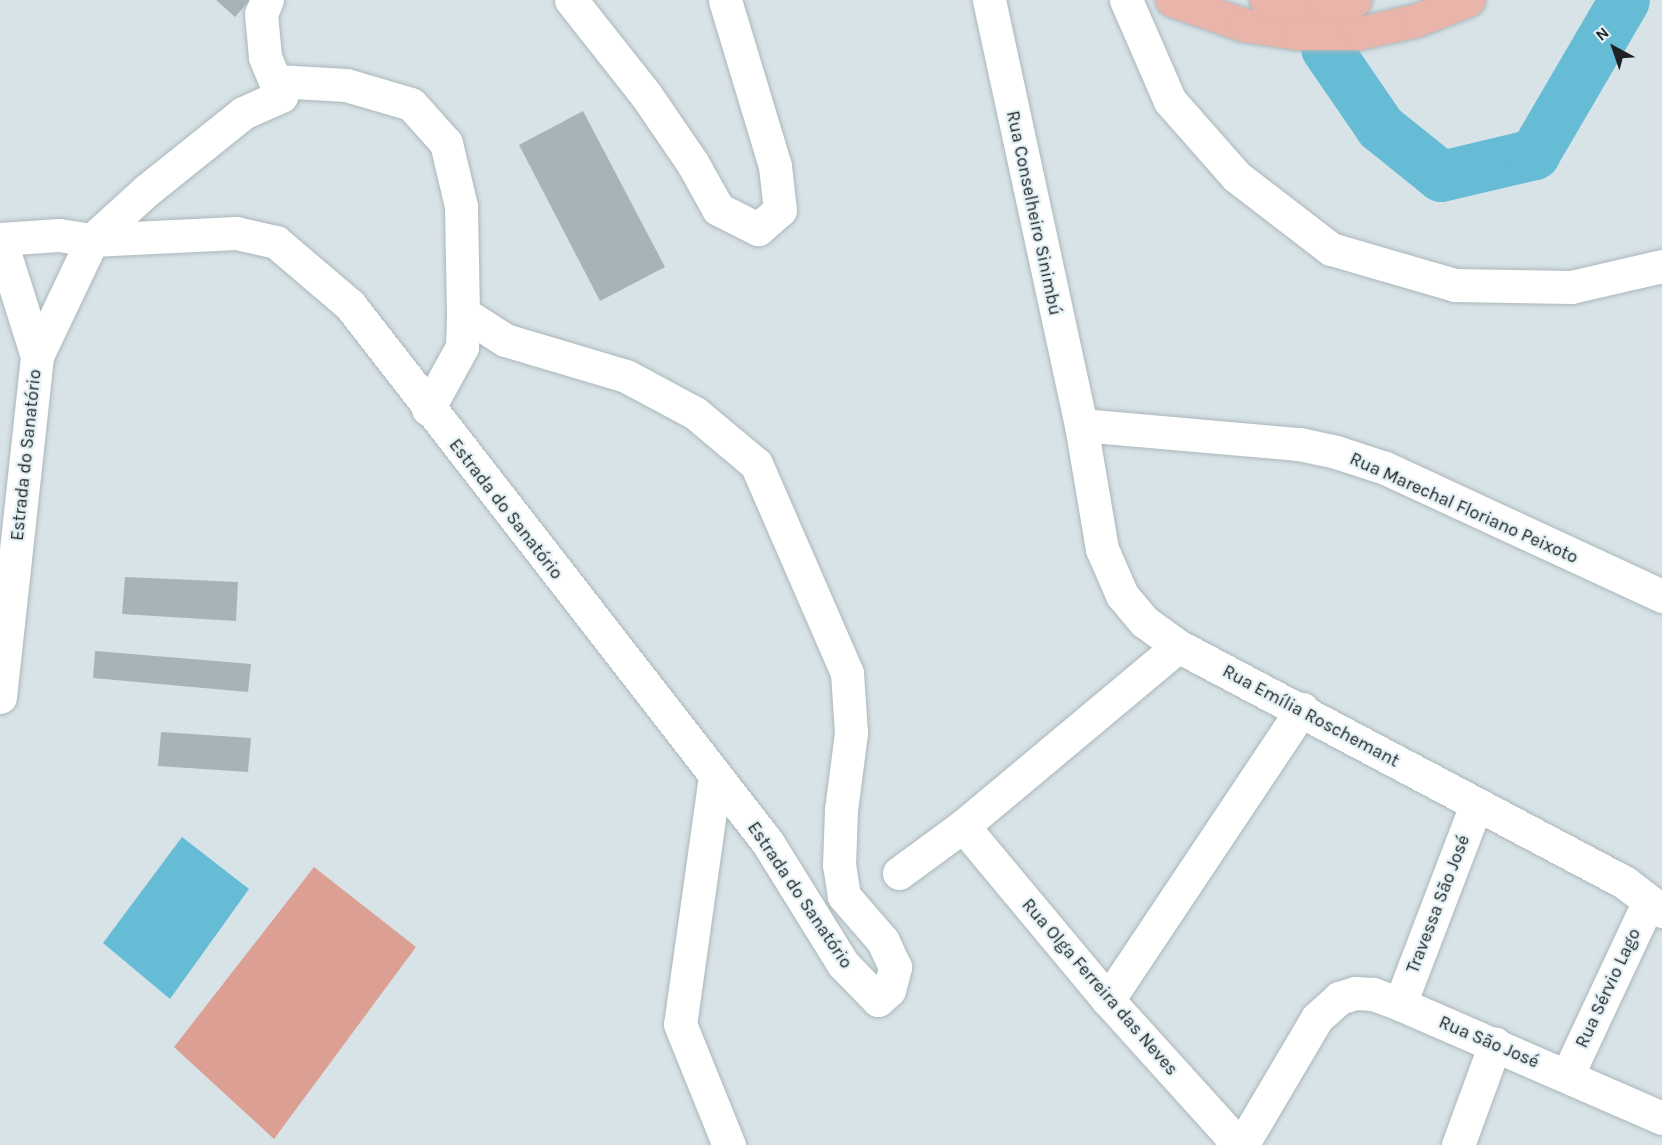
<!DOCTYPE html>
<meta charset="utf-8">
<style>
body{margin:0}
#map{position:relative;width:1662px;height:1145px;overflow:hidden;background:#d7e3e7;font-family:Karla,sans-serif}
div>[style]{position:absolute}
.green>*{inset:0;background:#dba093}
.water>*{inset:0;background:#67bcd5}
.river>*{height:51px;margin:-25.5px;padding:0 25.5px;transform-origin:25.5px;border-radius:25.5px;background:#67bcd5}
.building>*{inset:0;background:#a7b3b7}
.roads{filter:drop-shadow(0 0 2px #abb7bb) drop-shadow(0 0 2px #abb7bb)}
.minor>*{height:33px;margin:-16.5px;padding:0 16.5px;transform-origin:16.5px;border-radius:16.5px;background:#fff}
.major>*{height:33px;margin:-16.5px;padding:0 16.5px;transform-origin:16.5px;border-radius:16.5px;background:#e9b4a9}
span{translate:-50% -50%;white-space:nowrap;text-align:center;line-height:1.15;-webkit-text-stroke:4.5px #e4f1f5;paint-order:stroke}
.street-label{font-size:18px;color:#1e2224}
.north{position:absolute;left:1584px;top:18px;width:60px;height:60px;-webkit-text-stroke:4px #e4f1f5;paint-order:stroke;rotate:320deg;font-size:16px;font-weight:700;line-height:24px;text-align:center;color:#1e2224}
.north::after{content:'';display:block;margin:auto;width:21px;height:27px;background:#1e2224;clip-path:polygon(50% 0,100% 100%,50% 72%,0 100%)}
</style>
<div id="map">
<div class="green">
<i style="clip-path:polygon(314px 867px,416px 947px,274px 1139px,174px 1047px)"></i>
</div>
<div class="water">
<i style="clip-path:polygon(182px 837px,249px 889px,170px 999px,103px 943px)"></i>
</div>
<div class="river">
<i style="left:1326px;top:48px;width:96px;rotate:55.6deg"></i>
<i style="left:1380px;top:127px;width:78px;rotate:38.8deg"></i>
<i style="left:1441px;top:176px;width:96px;rotate:-13.3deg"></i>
<i style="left:1534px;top:154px;width:178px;rotate:-59.7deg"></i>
</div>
<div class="building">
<i style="clip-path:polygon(216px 0,250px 0,235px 17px)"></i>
<i style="clip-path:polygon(583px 111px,665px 267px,600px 301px,519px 145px)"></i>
<i style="clip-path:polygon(125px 577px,238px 582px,236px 621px,122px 614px)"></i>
<i style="clip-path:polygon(95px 651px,251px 664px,248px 692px,93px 678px)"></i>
<i style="clip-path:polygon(161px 732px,251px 738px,248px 772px,158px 766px)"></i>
</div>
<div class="roads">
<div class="minor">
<i style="left:571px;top:0;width:121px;rotate:51.7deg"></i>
<i style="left:646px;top:95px;width:83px;rotate:55.7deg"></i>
<i style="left:693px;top:164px;width:51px;rotate:60.9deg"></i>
<i style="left:718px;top:209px;width:45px;rotate:26.6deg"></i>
<i style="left:758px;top:229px;width:29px;rotate:-41deg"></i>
<i style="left:780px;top:210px;width:44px;rotate:-96.5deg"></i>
<i style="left:775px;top:166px;width:173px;rotate:-106.8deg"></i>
<i style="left:989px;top:0;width:435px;rotate:77.8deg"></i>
<i style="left:1081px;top:425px;width:126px;rotate:80.4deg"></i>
<i style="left:1102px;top:549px;width:50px;rotate:66.5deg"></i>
<i style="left:1122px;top:595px;width:35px;rotate:50deg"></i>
<i style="left:1145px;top:622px;width:41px;rotate:36deg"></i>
<i style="left:1178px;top:646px;width:505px;rotate:27.89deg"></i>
<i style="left:1624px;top:882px;width:48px;rotate:37.3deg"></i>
<i style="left:1126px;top:0;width:110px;rotate:66.5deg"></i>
<i style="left:1170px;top:101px;width:101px;rotate:48.6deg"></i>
<i style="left:1237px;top:177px;width:118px;rotate:37.5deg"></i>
<i style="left:1331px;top:249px;width:129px;rotate:16.2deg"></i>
<i style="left:1455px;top:285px;width:116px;rotate:1deg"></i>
<i style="left:1571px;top:287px;width:93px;rotate:-13deg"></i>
<i style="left:0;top:239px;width:59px;rotate:-3.9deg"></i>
<i style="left:59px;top:235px;width:33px;rotate:9deg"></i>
<i style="left:92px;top:240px;width:144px;rotate:-2.8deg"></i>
<i style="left:236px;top:233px;width:41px;rotate:12.7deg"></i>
<i style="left:276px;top:242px;width:97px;rotate:40.4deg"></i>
<i style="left:350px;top:305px;width:681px;rotate:52.15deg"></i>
<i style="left:768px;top:843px;width:142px;rotate:58.2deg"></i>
<i style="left:843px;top:964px;width:50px;rotate:45.8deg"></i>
<i style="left:878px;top:1000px;width:15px;rotate:-42deg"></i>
<i style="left:889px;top:990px;width:24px;rotate:-75deg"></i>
<i style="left:895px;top:967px;width:29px;rotate:-115deg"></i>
<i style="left:883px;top:941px;width:60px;rotate:-130.9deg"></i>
<i style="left:844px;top:896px;width:31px;rotate:-99deg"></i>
<i style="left:839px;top:865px;width:55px;rotate:-87.9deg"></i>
<i style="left:841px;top:810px;width:78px;rotate:-82.6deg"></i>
<i style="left:851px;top:733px;width:60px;rotate:-93.8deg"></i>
<i style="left:847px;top:673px;width:228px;rotate:-113.5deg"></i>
<i style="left:756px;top:464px;width:80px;rotate:-140.1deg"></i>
<i style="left:695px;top:413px;width:78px;rotate:-151.8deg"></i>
<i style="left:626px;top:376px;width:126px;rotate:-163.4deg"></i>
<i style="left:505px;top:340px;width:50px;rotate:-147.3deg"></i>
<i style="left:463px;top:313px;width:107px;rotate:-91.1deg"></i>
<i style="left:461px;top:206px;width:65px;rotate:-103.4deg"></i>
<i style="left:446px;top:143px;width:52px;rotate:-131.9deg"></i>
<i style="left:411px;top:104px;width:68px;rotate:-163.7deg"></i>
<i style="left:346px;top:85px;width:70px;rotate:-176.7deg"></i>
<i style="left:0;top:239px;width:123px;rotate:72.5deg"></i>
<i style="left:428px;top:409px;width:71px;rotate:-61.3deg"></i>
<i style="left:462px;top:347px;width:34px;rotate:-88deg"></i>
<i style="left:1081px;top:425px;width:219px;rotate:5deg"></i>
<i style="left:1299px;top:444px;width:38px;rotate:12deg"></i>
<i style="left:1336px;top:452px;width:52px;rotate:18.1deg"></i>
<i style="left:1385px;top:468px;width:305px;rotate:24.8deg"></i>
<i style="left:0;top:697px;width:343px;rotate:-83.8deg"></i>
<i style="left:37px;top:356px;width:128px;rotate:-64.6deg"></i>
<i style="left:92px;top:240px;width:74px;rotate:-42.3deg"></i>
<i style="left:147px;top:190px;width:123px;rotate:-38.7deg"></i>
<i style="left:243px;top:113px;width:42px;rotate:-24.1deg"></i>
<i style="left:281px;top:96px;width:42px;rotate:-112.3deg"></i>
<i style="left:265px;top:57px;width:43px;rotate:-95.3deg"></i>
<i style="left:261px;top:14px;width:15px;rotate:-67deg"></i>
<i style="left:715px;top:776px;width:250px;rotate:98deg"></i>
<i style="left:680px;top:1024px;width:131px;rotate:68deg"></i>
<i style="left:963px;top:826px;width:226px;rotate:50.2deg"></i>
<i style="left:1108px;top:1000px;width:195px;rotate:47.9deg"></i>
<i style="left:899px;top:873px;width:79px;rotate:-36.3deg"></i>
<i style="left:963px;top:826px;width:280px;rotate:-39.9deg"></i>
<i style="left:1108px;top:1000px;width:350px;rotate:-56.3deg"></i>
<i style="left:1400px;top:1004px;width:213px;rotate:-69.1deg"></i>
<i style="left:1567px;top:1076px;width:193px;rotate:-64.9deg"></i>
<i style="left:1242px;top:1145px;width:147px;rotate:-59.4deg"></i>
<i style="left:1317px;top:1018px;width:30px;rotate:-42deg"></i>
<i style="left:1339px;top:998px;width:17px;rotate:-17deg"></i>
<i style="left:1355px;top:993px;width:18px;rotate:3deg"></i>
<i style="left:1373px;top:994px;width:29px;rotate:20deg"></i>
<i style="left:1400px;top:1004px;width:286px;rotate:23.5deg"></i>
<i style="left:1458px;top:1145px;width:108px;rotate:-69.9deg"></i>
</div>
<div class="major">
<i style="left:1172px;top:0;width:76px;rotate:19.1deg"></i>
<i style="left:1244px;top:25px;width:56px;rotate:8.3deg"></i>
<i style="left:1299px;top:33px;width:60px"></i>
<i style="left:1359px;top:33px;width:59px;rotate:-12.6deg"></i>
<i style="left:1417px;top:20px;width:55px;rotate:-21.4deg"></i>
<i style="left:1266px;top:0;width:61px;rotate:3.8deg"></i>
<i style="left:1327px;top:4px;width:28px;rotate:-8deg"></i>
</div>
</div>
<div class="street-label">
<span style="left:1034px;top:213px;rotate:78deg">Rua Conselheiro Sinimbú</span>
<span style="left:26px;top:455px;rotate:-84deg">Estrada do Sanatório</span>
<span style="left:1464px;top:508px;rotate:24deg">Rua Marechal Floriano Peixoto</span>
<span style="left:506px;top:509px;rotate:52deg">Estrada do Sanatório</span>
<span style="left:1311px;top:716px;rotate:28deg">Rua Emília Roschemant</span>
<span style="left:800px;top:895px;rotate:56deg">Estrada do Sanatório</span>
<span style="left:1438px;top:904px;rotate:-69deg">Travessa São José</span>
<span style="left:1100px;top:987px;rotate:49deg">Rua Olga Ferreira das Neves</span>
<span style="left:1608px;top:988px;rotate:-65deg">Rua Sérvio Lago</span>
<span style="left:1489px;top:1042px;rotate:23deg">Rua São José</span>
</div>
<div class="north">N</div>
</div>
